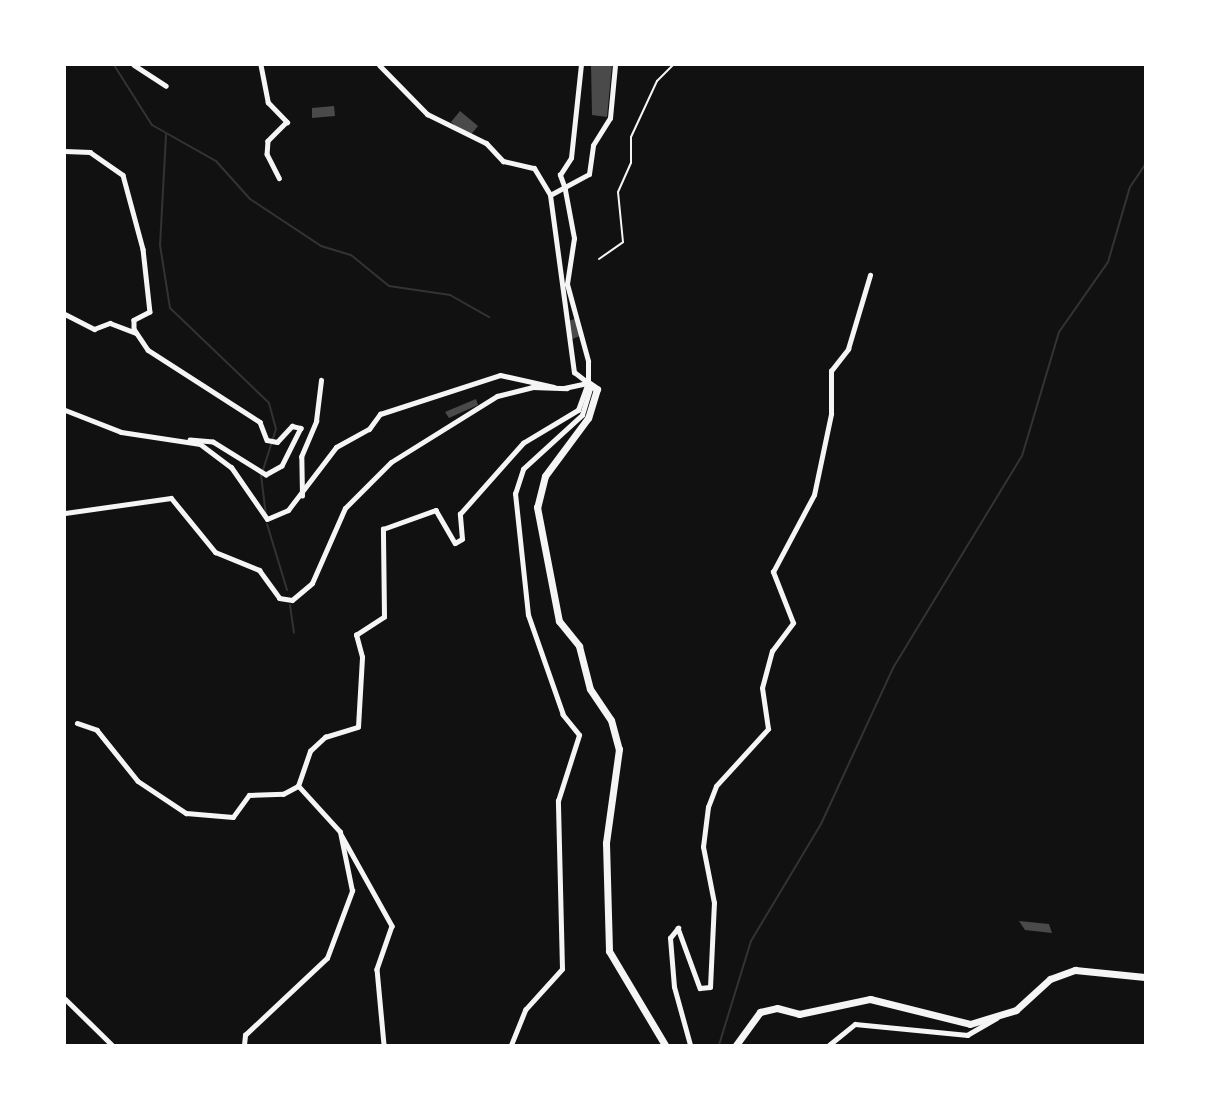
<!DOCTYPE html>
<style>
body{margin:0}
#map{position:relative;width:1210px;height:1110px;overflow:hidden;background:#111;font-family:"Source Serif 4",serif}
div>[style]{position:absolute}
.stream>*{height:2px;margin:-1px;padding:0 1px;transform-origin:1px;border-radius:1px;background:#333}
.building>*{inset:0;background:#4a4a4a}
.path>*{height:2px;margin:-1px;padding:0 1px;transform-origin:1px;border-radius:1px;background:#f5f5f5}
.minor>*{height:4.5px;margin:-2.25px;padding:0 2.25px;transform-origin:2.25px;border-radius:2.25px;background:#f5f5f5}
.tertiary>*{height:5px;margin:-2.5px;padding:0 2.5px;transform-origin:2.5px;border-radius:2.5px;background:#f5f5f5}
.primary>*{height:7px;margin:-3.5px;padding:0 3.5px;transform-origin:3.5px;border-radius:3.5px;background:#f5f5f5}
span{translate:-50% -50%;white-space:nowrap;text-align:center;line-height:1.15;-webkit-text-stroke:5px #fff;paint-order:stroke}
.frame{position:absolute;inset:0;border:66px solid #fff;pointer-events:none}
</style>
<div id="map">
<div class="stream">
<i style="left:114px;top:65px;width:71px;rotate:57.7deg"></i>
<i style="left:152px;top:125px;width:73px;rotate:29.4deg"></i>
<i style="left:216px;top:161px;width:51px;rotate:48.2deg"></i>
<i style="left:250px;top:199px;width:85px;rotate:33.5deg"></i>
<i style="left:321px;top:246px;width:31px;rotate:17deg"></i>
<i style="left:351px;top:255px;width:49px;rotate:39.2deg"></i>
<i style="left:389px;top:286px;width:62px;rotate:8.4deg"></i>
<i style="left:450px;top:295px;width:45px;rotate:29.4deg"></i>
<i style="left:166px;top:135px;width:110px;rotate:93.1deg"></i>
<i style="left:160px;top:245px;width:64px;rotate:81deg"></i>
<i style="left:170px;top:308px;width:137px;rotate:43.8deg"></i>
<i style="left:269px;top:403px;width:27px;rotate:75deg"></i>
<i style="left:276px;top:429px;width:43px;rotate:107.6deg"></i>
<i style="left:261px;top:475px;width:39px;rotate:83deg"></i>
<i style="left:267px;top:524px;width:69px;rotate:73.1deg"></i>
<i style="left:290px;top:605px;width:28px;rotate:82deg"></i>
<i style="left:719px;top:1045px;width:109px;rotate:-72.9deg"></i>
<i style="left:751px;top:941px;width:136px;rotate:-59.1deg"></i>
<i style="left:821px;top:824px;width:172px;rotate:-65.2deg"></i>
<i style="left:893px;top:668px;width:248px;rotate:-58.7deg"></i>
<i style="left:1022px;top:456px;width:129px;rotate:-73.4deg"></i>
<i style="left:1059px;top:332px;width:85px;rotate:-55deg"></i>
<i style="left:1108px;top:262px;width:78px;rotate:-73.7deg"></i>
<i style="left:1130px;top:187px;width:27px;rotate:-56deg"></i>
</div>
<div class="building">
<i style="clip-path:polygon(591px 65px,612px 65px,607px 117px,592px 115px)"></i>
<i style="clip-path:polygon(334px 106px,335px 116px,312px 118px,312px 108px)"></i>
<i style="clip-path:polygon(460px 111px,478px 126px,469px 137px,451px 122px)"></i>
<i style="clip-path:polygon(575px 319px,580px 336px,572px 339px,567px 321px)"></i>
<i style="clip-path:polygon(476px 399px,478px 405px,449px 418px,445px 412px)"></i>
<i style="clip-path:polygon(1019px 921px,1049px 924px,1052px 933px,1025px 930px)"></i>
</div>
<div class="path">
<i style="left:599px;top:259px;width:29px;rotate:-35deg"></i>
<i style="left:623px;top:242px;width:50px;rotate:-95.7deg"></i>
<i style="left:618px;top:192px;width:32px;rotate:-66deg"></i>
<i style="left:631px;top:163px;width:26px;rotate:-90deg"></i>
<i style="left:631px;top:137px;width:62px;rotate:-65.1deg"></i>
<i style="left:657px;top:81px;width:23px;rotate:-45deg"></i>
</div>
<div class="minor">
<i style="left:134px;top:65px;width:38px;rotate:33deg"></i>
<i style="left:261px;top:65px;width:38px;rotate:79deg"></i>
<i style="left:268px;top:102px;width:28px;rotate:46deg"></i>
<i style="left:287px;top:122px;width:27px;rotate:135deg"></i>
<i style="left:268px;top:141px;width:13px;rotate:94deg"></i>
<i style="left:267px;top:154px;width:27px;rotate:63deg"></i>
<i style="left:65px;top:151px;width:25px;rotate:2deg"></i>
<i style="left:90px;top:152px;width:40px;rotate:34.9deg"></i>
<i style="left:123px;top:175px;width:77px;rotate:74.9deg"></i>
<i style="left:143px;top:249px;width:63px;rotate:83.7deg"></i>
<i style="left:150px;top:312px;width:18px;rotate:153deg"></i>
<i style="left:134px;top:320px;width:9px;rotate:90deg"></i>
<i style="left:134px;top:329px;width:25px;rotate:56deg"></i>
<i style="left:148px;top:350px;width:133px;rotate:32.7deg"></i>
<i style="left:260px;top:422px;width:19px;rotate:69deg"></i>
<i style="left:267px;top:440px;width:10px;rotate:11deg"></i>
<i style="left:277px;top:442px;width:22px;rotate:-47deg"></i>
<i style="left:292px;top:426px;width:9px;rotate:13deg"></i>
<i style="left:301px;top:428px;width:42px;rotate:116.6deg"></i>
<i style="left:282px;top:466px;width:18px;rotate:151deg"></i>
<i style="left:266px;top:475px;width:62px;rotate:-148.1deg"></i>
<i style="left:213px;top:442px;width:23px;rotate:-175deg"></i>
<i style="left:565px;top:189px;width:15px;rotate:-110deg"></i>
<i style="left:560px;top:175px;width:20px;rotate:-57deg"></i>
<i style="left:571px;top:158px;width:94px;rotate:-83.9deg"></i>
<i style="left:65px;top:314px;width:33px;rotate:27deg"></i>
<i style="left:94px;top:329px;width:17px;rotate:-21deg"></i>
<i style="left:110px;top:323px;width:28px;rotate:21deg"></i>
<i style="left:302px;top:496px;width:39px;rotate:-91deg"></i>
<i style="left:301px;top:457px;width:39px;rotate:-67deg"></i>
<i style="left:316px;top:421px;width:41px;rotate:-83deg"></i>
<i style="left:77px;top:723px;width:21px;rotate:19deg"></i>
<i style="left:97px;top:730px;width:65px;rotate:51.2deg"></i>
<i style="left:138px;top:781px;width:58px;rotate:33.7deg"></i>
<i style="left:186px;top:813px;width:47px;rotate:4.9deg"></i>
<i style="left:233px;top:817px;width:27px;rotate:-54deg"></i>
<i style="left:249px;top:795px;width:34px;rotate:-2deg"></i>
<i style="left:283px;top:794px;width:17px;rotate:-28deg"></i>
<i style="left:298px;top:786px;width:37px;rotate:-71deg"></i>
<i style="left:310px;top:751px;width:21px;rotate:-43deg"></i>
<i style="left:325px;top:737px;width:34px;rotate:-17deg"></i>
<i style="left:358px;top:727px;width:70px;rotate:-86.7deg"></i>
<i style="left:362px;top:657px;width:23px;rotate:-105deg"></i>
<i style="left:356px;top:635px;width:33px;rotate:-33deg"></i>
<i style="left:384px;top:617px;width:88px;rotate:-90.7deg"></i>
<i style="left:383px;top:529px;width:56px;rotate:-19.7deg"></i>
<i style="left:436px;top:510px;width:38px;rotate:60deg"></i>
<i style="left:455px;top:543px;width:8px;rotate:-30deg"></i>
<i style="left:462px;top:539px;width:25px;rotate:-95deg"></i>
<i style="left:460px;top:514px;width:95px;rotate:-48.4deg"></i>
<i style="left:523px;top:443px;width:64px;rotate:-31deg"></i>
<i style="left:578px;top:410px;width:29px;rotate:-70deg"></i>
<i style="left:342px;top:836px;width:103px;rotate:60.9deg"></i>
<i style="left:392px;top:926px;width:46px;rotate:109.2deg"></i>
<i style="left:377px;top:969px;width:76px;rotate:84.7deg"></i>
<i style="left:244px;top:1045px;width:10px;rotate:-84deg"></i>
<i style="left:245px;top:1035px;width:112px;rotate:-43.2deg"></i>
<i style="left:327px;top:958px;width:72px;rotate:-69.5deg"></i>
<i style="left:352px;top:891px;width:60px;rotate:-101.5deg"></i>
<i style="left:340px;top:832px;width:62px;rotate:-132.4deg"></i>
<i style="left:511px;top:1045px;width:38px;rotate:-68deg"></i>
<i style="left:525px;top:1010px;width:55px;rotate:-47.9deg"></i>
<i style="left:562px;top:969px;width:168px;rotate:-91.4deg"></i>
<i style="left:558px;top:801px;width:69px;rotate:-72.3deg"></i>
<i style="left:579px;top:735px;width:26px;rotate:-129deg"></i>
<i style="left:563px;top:715px;width:106px;rotate:-109.3deg"></i>
<i style="left:528px;top:615px;width:122px;rotate:-96.1deg"></i>
<i style="left:515px;top:494px;width:26px;rotate:-72deg"></i>
<i style="left:523px;top:469px;width:80px;rotate:-42.5deg"></i>
<i style="left:582px;top:415px;width:31px;rotate:-73deg"></i>
<i style="left:690px;top:1045px;width:60px;rotate:-105.4deg"></i>
<i style="left:674px;top:987px;width:49px;rotate:-94.7deg"></i>
<i style="left:670px;top:938px;width:13px;rotate:-51deg"></i>
<i style="left:678px;top:928px;width:64px;rotate:69.9deg"></i>
<i style="left:700px;top:988px;width:10px;rotate:-6deg"></i>
<i style="left:710px;top:987px;width:84px;rotate:-87.3deg"></i>
<i style="left:714px;top:903px;width:57px;rotate:-101.1deg"></i>
<i style="left:703px;top:847px;width:40px;rotate:-82.9deg"></i>
<i style="left:708px;top:807px;width:22px;rotate:-69deg"></i>
<i style="left:716px;top:786px;width:77px;rotate:-47.6deg"></i>
<i style="left:768px;top:729px;width:41px;rotate:-98.3deg"></i>
<i style="left:762px;top:688px;width:38px;rotate:-75deg"></i>
<i style="left:772px;top:651px;width:35px;rotate:-53deg"></i>
<i style="left:793px;top:623px;width:55px;rotate:-111.4deg"></i>
<i style="left:773px;top:572px;width:87px;rotate:-62deg"></i>
<i style="left:814px;top:495px;width:83px;rotate:-78.1deg"></i>
<i style="left:831px;top:414px;width:43px;rotate:-90deg"></i>
<i style="left:831px;top:371px;width:28px;rotate:-52deg"></i>
<i style="left:848px;top:349px;width:77px;rotate:-73.4deg"></i>
<i style="left:829px;top:1045px;width:33px;rotate:-39deg"></i>
<i style="left:855px;top:1024px;width:113px;rotate:5.6deg"></i>
<i style="left:967px;top:1035px;width:34px;rotate:-30deg"></i>
</div>
<div class="tertiary">
<i style="left:379px;top:65px;width:69px;rotate:45.6deg"></i>
<i style="left:427px;top:114px;width:66px;rotate:26.2deg"></i>
<i style="left:486px;top:143px;width:25px;rotate:47deg"></i>
<i style="left:503px;top:161px;width:32px;rotate:13deg"></i>
<i style="left:534px;top:168px;width:31px;rotate:59deg"></i>
<i style="left:550px;top:195px;width:179px;rotate:82.3deg"></i>
<i style="left:574px;top:372px;width:18px;rotate:38deg"></i>
<i style="left:565px;top:190px;width:49px;rotate:79.4deg"></i>
<i style="left:574px;top:238px;width:47px;rotate:98.7deg"></i>
<i style="left:567px;top:284px;width:80px;rotate:74.7deg"></i>
<i style="left:588px;top:361px;width:22px;rotate:90deg"></i>
<i style="left:550px;top:195px;width:44px;rotate:-28.3deg"></i>
<i style="left:589px;top:174px;width:29px;rotate:-82deg"></i>
<i style="left:593px;top:145px;width:32px;rotate:-58deg"></i>
<i style="left:610px;top:118px;width:53px;rotate:-84.6deg"></i>
<i style="left:564px;top:388px;width:25px;rotate:-12deg"></i>
<i style="left:65px;top:410px;width:60px;rotate:21.4deg"></i>
<i style="left:121px;top:432px;width:80px;rotate:8.6deg"></i>
<i style="left:200px;top:444px;width:39px;rotate:37deg"></i>
<i style="left:231px;top:467px;width:63px;rotate:55.3deg"></i>
<i style="left:267px;top:519px;width:23px;rotate:-23deg"></i>
<i style="left:288px;top:510px;width:79px;rotate:-52.7deg"></i>
<i style="left:336px;top:447px;width:38px;rotate:-29deg"></i>
<i style="left:369px;top:429px;width:19px;rotate:-54deg"></i>
<i style="left:380px;top:414px;width:126px;rotate:-18deg"></i>
<i style="left:500px;top:375px;width:55px;rotate:12.5deg"></i>
<i style="left:65px;top:513px;width:107px;rotate:-8.1deg"></i>
<i style="left:171px;top:498px;width:70px;rotate:50.8deg"></i>
<i style="left:215px;top:552px;width:48px;rotate:22.2deg"></i>
<i style="left:259px;top:570px;width:34px;rotate:54deg"></i>
<i style="left:279px;top:598px;width:13px;rotate:9deg"></i>
<i style="left:292px;top:600px;width:26px;rotate:-40deg"></i>
<i style="left:312px;top:583px;width:82px;rotate:-66.3deg"></i>
<i style="left:345px;top:508px;width:65px;rotate:-45deg"></i>
<i style="left:391px;top:462px;width:125px;rotate:-31.9deg"></i>
<i style="left:497px;top:396px;width:36px;rotate:-14deg"></i>
<i style="left:532px;top:387px;width:35px;rotate:2deg"></i>
<i style="left:65px;top:999px;width:66px;rotate:44.4deg"></i>
</div>
<div class="primary">
<i style="left:588px;top:383px;width:11px;rotate:34deg"></i>
<i style="left:597px;top:389px;width:30px;rotate:107deg"></i>
<i style="left:588px;top:418px;width:72px;rotate:126.6deg"></i>
<i style="left:545px;top:476px;width:32px;rotate:104deg"></i>
<i style="left:537px;top:507px;width:116px;rotate:79.1deg"></i>
<i style="left:559px;top:621px;width:32px;rotate:51deg"></i>
<i style="left:579px;top:646px;width:44px;rotate:75.7deg"></i>
<i style="left:590px;top:689px;width:37px;rotate:56deg"></i>
<i style="left:611px;top:720px;width:30px;rotate:75deg"></i>
<i style="left:619px;top:749px;width:95px;rotate:97.9deg"></i>
<i style="left:606px;top:843px;width:108px;rotate:88.4deg"></i>
<i style="left:609px;top:951px;width:109px;rotate:59.2deg"></i>
<i style="left:736px;top:1045px;width:41px;rotate:-54deg"></i>
<i style="left:760px;top:1012px;width:17px;rotate:-13deg"></i>
<i style="left:777px;top:1008px;width:23px;rotate:15deg"></i>
<i style="left:799px;top:1014px;width:73px;rotate:-11.9deg"></i>
<i style="left:870px;top:999px;width:103px;rotate:14deg"></i>
<i style="left:970px;top:1024px;width:48px;rotate:-16.9deg"></i>
<i style="left:1016px;top:1010px;width:46px;rotate:-42.4deg"></i>
<i style="left:1050px;top:979px;width:27px;rotate:-20deg"></i>
<i style="left:1075px;top:970px;width:70px;rotate:5.7deg"></i>
</div>
<div class="frame"></div>
</div>
